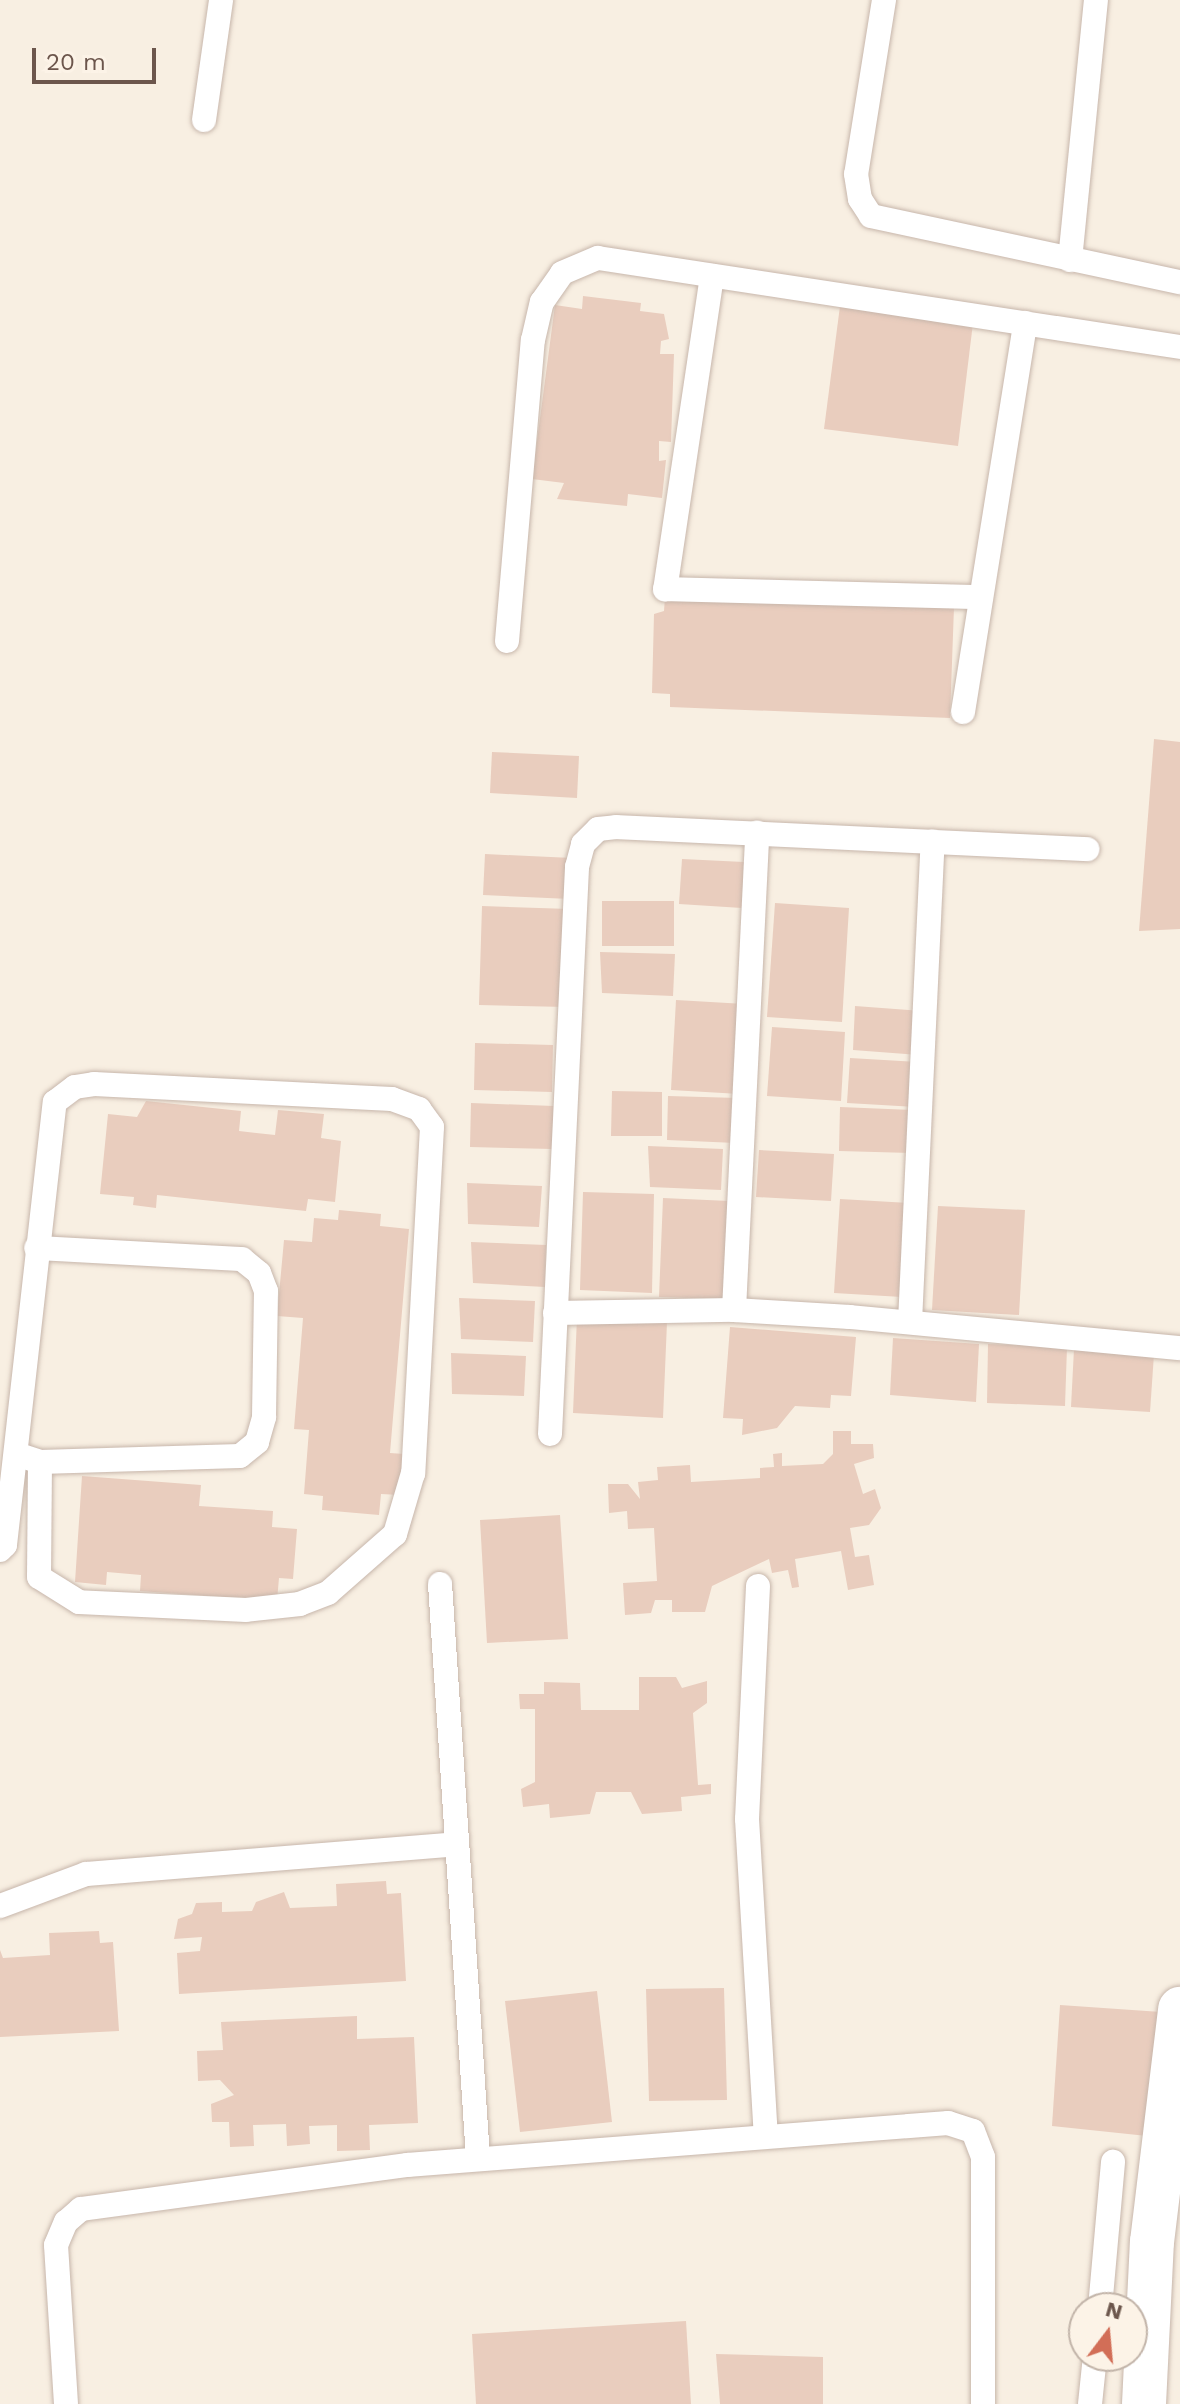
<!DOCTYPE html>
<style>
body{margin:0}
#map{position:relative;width:1180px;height:2404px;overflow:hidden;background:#f8efe2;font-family:"Work Sans",sans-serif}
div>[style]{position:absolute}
.building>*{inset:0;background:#e9cdbe}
.roads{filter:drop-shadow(0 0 2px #c7b6ab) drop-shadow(0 0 2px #c7b6ab)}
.service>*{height:24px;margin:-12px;padding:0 12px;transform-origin:12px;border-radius:12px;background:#fff}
.minor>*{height:44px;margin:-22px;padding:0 22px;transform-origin:22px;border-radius:22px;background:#fff}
span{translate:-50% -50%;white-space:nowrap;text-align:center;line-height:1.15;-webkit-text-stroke:8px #fcf3e7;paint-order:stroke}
.north{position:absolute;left:1068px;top:2292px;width:80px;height:80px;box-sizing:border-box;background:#fcf3e7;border:2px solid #c2b4a9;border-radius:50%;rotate:16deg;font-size:22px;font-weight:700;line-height:32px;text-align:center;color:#6c564c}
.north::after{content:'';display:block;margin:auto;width:28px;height:36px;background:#d26e57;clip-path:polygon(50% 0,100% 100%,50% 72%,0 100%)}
.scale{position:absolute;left:32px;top:48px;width:124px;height:36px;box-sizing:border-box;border:4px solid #6c564c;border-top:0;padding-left:10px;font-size:24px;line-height:28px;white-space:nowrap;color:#6c564c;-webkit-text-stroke:6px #fcf3e7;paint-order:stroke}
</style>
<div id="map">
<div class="building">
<i style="clip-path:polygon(583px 296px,641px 303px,640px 311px,664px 314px,669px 339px,661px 341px,660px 354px,674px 354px,671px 442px,659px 441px,659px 461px,666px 460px,662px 498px,628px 494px,627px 506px,557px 499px,564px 483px,532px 479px,555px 305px,582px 309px)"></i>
<i style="clip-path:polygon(840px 306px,973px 323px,958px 446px,824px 429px)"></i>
<i style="clip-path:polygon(665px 597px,954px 607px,950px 718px,670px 707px,670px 694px,652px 693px,654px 614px,664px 611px)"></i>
<i style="clip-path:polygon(1154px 739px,1180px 742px,1180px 929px,1139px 931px)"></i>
<i style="clip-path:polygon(492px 752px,579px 756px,577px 798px,490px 793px)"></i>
<i style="clip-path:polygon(485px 854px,572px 858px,570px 899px,483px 895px)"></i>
<i style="clip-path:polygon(682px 859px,744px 862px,742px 908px,679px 904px)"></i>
<i style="clip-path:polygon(602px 901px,674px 901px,674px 946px,602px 946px)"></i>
<i style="clip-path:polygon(775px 903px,849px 908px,842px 1022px,767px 1017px)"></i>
<i style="clip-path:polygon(482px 906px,570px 909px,567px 1007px,479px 1005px)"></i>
<i style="clip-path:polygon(600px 952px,675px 954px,673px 996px,602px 993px)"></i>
<i style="clip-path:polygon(676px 1000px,745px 1004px,740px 1094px,671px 1090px)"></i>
<i style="clip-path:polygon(855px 1006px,922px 1011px,919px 1055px,853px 1050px)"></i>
<i style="clip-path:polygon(772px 1027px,845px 1032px,841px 1101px,767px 1096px)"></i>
<i style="clip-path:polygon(475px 1043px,553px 1045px,552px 1092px,474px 1090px)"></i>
<i style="clip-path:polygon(850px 1058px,918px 1062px,916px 1107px,847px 1103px)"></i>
<i style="clip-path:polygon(612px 1091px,662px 1092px,662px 1136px,611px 1136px)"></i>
<i style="clip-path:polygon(668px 1096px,738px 1098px,736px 1143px,667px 1140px)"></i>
<i style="clip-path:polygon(146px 1101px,241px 1111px,239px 1131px,275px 1135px,278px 1110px,324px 1114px,321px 1138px,341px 1141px,335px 1202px,308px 1199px,306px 1211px,157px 1195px,156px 1208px,133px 1205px,134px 1197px,100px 1194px,108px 1114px,137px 1117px)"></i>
<i style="clip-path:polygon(471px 1103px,554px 1106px,553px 1149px,470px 1147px)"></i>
<i style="clip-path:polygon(840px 1107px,912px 1110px,911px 1153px,839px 1151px)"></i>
<i style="clip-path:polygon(648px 1146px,723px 1149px,721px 1190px,650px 1187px)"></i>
<i style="clip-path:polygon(759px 1150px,834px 1154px,831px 1201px,756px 1197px)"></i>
<i style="clip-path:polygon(467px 1183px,542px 1186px,539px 1227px,468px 1224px)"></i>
<i style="clip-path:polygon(583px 1192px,654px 1194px,652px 1293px,580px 1290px)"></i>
<i style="clip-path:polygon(663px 1198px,729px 1201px,725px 1299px,659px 1297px)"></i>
<i style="clip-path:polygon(840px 1199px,909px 1203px,902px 1297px,834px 1293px)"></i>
<i style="clip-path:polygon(938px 1206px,1025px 1210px,1019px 1315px,932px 1310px)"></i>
<i style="clip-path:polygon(339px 1210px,381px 1214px,380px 1226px,409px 1229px,390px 1453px,404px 1454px,400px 1495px,381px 1494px,379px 1515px,322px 1510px,323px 1496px,304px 1494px,309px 1430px,294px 1429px,303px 1318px,277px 1316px,284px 1240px,312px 1242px,314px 1218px,338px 1220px)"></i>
<i style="clip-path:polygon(471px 1242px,546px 1245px,545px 1287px,473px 1283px)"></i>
<i style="clip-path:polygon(459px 1298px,535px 1301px,533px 1342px,461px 1339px)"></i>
<i style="clip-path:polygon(577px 1317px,667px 1322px,663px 1418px,573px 1413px)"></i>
<i style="clip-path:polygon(730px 1327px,856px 1337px,851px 1396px,831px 1395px,830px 1408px,795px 1406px,777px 1428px,742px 1435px,743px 1419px,723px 1418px)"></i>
<i style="clip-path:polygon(893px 1338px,979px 1344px,976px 1402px,890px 1395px)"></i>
<i style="clip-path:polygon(988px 1344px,1067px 1347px,1065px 1406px,987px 1403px)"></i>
<i style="clip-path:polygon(1074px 1349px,1154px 1354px,1150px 1412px,1071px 1407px)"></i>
<i style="clip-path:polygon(451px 1353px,526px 1356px,524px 1396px,452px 1394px)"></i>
<i style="clip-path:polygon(833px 1431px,851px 1431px,851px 1444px,873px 1444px,874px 1458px,854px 1464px,863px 1494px,875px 1489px,881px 1508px,869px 1525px,850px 1528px,855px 1557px,869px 1555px,874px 1585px,848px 1590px,841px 1551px,795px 1559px,799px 1587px,792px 1588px,788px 1570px,772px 1573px,769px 1559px,712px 1586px,705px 1612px,672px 1612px,672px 1600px,655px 1600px,651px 1613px,625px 1615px,623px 1583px,657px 1581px,654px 1528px,628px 1529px,627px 1511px,609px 1513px,608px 1484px,628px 1484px,640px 1499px,638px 1482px,658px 1480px,657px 1467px,690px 1465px,691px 1482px,760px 1478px,760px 1468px,774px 1467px,773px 1454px,782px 1453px,782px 1466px,823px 1464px,833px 1454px)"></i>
<i style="clip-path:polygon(82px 1476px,201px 1485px,199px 1506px,273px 1511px,272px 1527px,297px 1529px,293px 1579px,279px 1578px,277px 1601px,140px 1591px,141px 1575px,107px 1572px,106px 1585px,75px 1582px)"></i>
<i style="clip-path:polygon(560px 1515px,568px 1639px,487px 1643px,480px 1520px)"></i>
<i style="clip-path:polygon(639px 1677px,676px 1677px,682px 1688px,707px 1681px,707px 1703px,693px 1713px,698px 1785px,711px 1784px,711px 1794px,681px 1797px,682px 1811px,642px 1814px,631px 1792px,596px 1792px,590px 1814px,550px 1818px,549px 1804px,523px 1807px,521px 1789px,535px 1782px,535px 1709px,520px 1709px,519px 1694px,544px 1694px,544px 1682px,580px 1683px,581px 1710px,639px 1710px)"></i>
<i style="clip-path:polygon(386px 1881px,387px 1894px,401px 1893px,406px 1981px,179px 1994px,177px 1953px,200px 1951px,202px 1937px,174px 1939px,178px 1919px,192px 1914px,196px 1903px,222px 1902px,222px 1912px,252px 1911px,256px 1902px,284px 1892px,290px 1908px,337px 1906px,336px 1884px)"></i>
<i style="clip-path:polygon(99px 1931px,100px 1943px,113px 1942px,119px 2031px,0 2037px,0 1950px,3px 1958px,50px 1955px,49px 1933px)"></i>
<i style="clip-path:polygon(724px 1988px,727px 2100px,649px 2101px,646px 1989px)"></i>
<i style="clip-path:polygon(597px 1991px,612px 2122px,520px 2132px,505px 2001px)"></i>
<i style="clip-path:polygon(1060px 2005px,1161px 2012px,1147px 2136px,1052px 2126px)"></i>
<i style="clip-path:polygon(357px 2016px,357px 2039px,414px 2037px,418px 2123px,369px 2125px,370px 2150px,337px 2151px,337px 2125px,309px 2126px,310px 2144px,287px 2146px,286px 2124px,253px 2125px,254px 2146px,230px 2147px,229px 2122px,212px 2122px,211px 2104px,234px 2095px,220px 2080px,198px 2081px,197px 2051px,223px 2050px,221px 2022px)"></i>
<i style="clip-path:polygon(686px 2321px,691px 2404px,476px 2404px,472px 2334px)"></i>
<i style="clip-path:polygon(716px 2354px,823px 2357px,823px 2404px,720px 2404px)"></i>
</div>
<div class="roads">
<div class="service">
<i style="left:884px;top:0;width:176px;rotate:99.1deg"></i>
<i style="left:856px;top:174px;width:25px;rotate:81deg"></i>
<i style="left:860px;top:199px;width:20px;rotate:57deg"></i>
<i style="left:871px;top:216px;width:316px;rotate:12.1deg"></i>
<i style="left:204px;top:120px;width:121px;rotate:-81.9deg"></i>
<i style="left:1070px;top:260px;width:261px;rotate:-84.3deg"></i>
<i style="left:712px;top:276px;width:317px;rotate:98.5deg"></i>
<i style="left:665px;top:589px;width:316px;rotate:1.5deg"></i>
<i style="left:507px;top:641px;width:302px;rotate:-85.1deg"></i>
<i style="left:533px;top:340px;width:39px;rotate:-77deg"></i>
<i style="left:542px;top:302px;width:35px;rotate:-55deg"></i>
<i style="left:562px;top:273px;width:39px;rotate:-23deg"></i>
<i style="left:598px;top:258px;width:589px;rotate:8.69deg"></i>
<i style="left:963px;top:712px;width:394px;rotate:-80.9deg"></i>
<i style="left:734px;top:1310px;width:478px;rotate:-87.2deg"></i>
<i style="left:555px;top:1313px;width:179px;rotate:-1deg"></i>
<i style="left:734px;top:1310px;width:116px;rotate:3.5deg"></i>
<i style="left:850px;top:1317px;width:331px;rotate:5.4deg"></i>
<i style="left:910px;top:1322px;width:481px;rotate:-87.3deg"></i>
<i style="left:550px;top:1434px;width:568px;rotate:-87.27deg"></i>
<i style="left:577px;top:867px;width:24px;rotate:-75deg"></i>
<i style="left:583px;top:844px;width:21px;rotate:-45deg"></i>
<i style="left:598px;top:829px;width:18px;rotate:-6deg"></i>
<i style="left:616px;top:827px;width:472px;rotate:2.7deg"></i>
<i style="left:25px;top:1457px;width:16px;rotate:18deg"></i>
<i style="left:40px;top:1462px;width:200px;rotate:-1.7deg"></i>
<i style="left:240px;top:1456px;width:22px;rotate:-39deg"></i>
<i style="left:257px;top:1442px;width:26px;rotate:-74deg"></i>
<i style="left:264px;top:1417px;width:126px;rotate:-89.1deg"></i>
<i style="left:266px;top:1291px;width:19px;rotate:-111deg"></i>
<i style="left:259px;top:1273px;width:22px;rotate:-141deg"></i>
<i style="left:242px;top:1259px;width:206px;rotate:-176.9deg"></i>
<i style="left:0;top:1550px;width:7px;rotate:-45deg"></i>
<i style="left:5px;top:1545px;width:446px;rotate:-83.6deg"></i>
<i style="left:55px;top:1102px;width:25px;rotate:-37deg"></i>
<i style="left:75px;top:1087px;width:19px;rotate:-9deg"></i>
<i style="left:94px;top:1084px;width:298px;rotate:2.9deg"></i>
<i style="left:392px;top:1099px;width:29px;rotate:20deg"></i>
<i style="left:419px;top:1109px;width:22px;rotate:54deg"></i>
<i style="left:432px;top:1127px;width:347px;rotate:93.1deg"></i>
<i style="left:413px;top:1473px;width:64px;rotate:106.4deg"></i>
<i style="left:395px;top:1534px;width:89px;rotate:138.6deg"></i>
<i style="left:328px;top:1593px;width:30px;rotate:159deg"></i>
<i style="left:300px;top:1604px;width:54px;rotate:173.7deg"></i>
<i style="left:246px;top:1610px;width:167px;rotate:-177.3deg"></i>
<i style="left:79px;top:1602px;width:47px;rotate:-148deg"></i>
<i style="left:39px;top:1577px;width:115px;rotate:-89.5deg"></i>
<i style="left:440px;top:1584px;width:575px;rotate:86.21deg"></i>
<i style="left:758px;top:1586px;width:233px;rotate:92.7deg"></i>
<i style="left:747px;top:1819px;width:317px;rotate:86.6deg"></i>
<i style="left:0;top:1906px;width:92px;rotate:-20.4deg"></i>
<i style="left:86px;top:1874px;width:372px;rotate:-4.6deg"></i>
<i style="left:1100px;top:2308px;width:147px;rotate:-84.9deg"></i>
<i style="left:66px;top:2404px;width:159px;rotate:-93.6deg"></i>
<i style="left:56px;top:2245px;width:25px;rotate:-67deg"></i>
<i style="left:66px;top:2222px;width:20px;rotate:-41deg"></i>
<i style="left:81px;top:2209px;width:329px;rotate:-7.7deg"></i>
<i style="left:407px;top:2165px;width:543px;rotate:-4.44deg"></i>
<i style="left:948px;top:2123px;width:26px;rotate:18deg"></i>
<i style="left:973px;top:2131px;width:28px;rotate:69deg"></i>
<i style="left:983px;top:2157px;width:247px;rotate:90deg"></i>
<i style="left:1090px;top:2404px;width:48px;rotate:-84.1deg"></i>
</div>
<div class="minor">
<i style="left:1144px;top:2404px;width:162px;rotate:-87.2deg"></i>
<i style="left:1152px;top:2242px;width:235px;rotate:-83.1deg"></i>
</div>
</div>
<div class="north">N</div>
<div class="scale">20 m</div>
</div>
